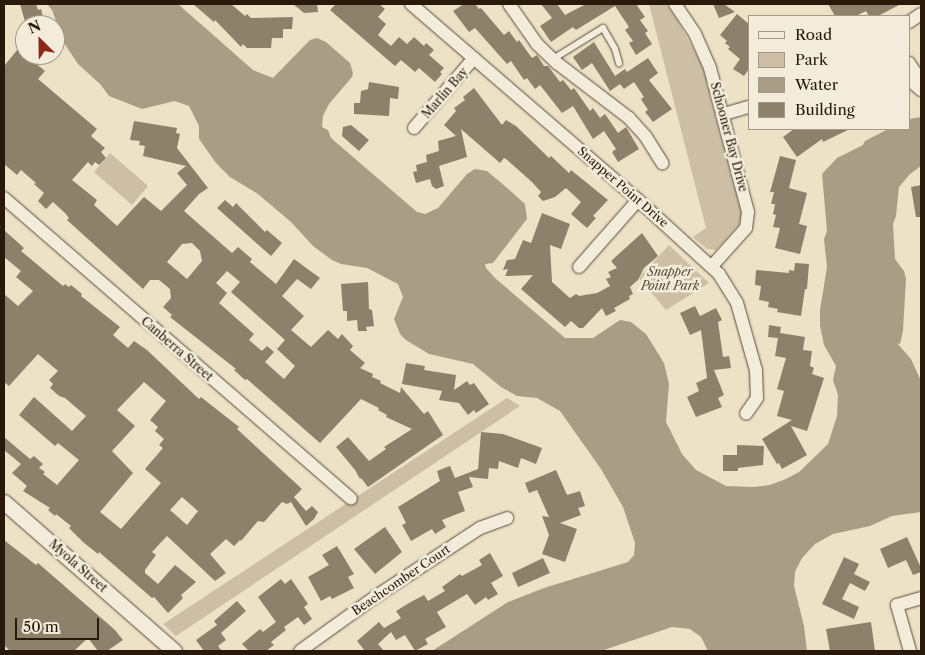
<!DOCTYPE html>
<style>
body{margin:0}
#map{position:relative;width:925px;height:655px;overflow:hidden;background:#ede1c6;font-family:"Libre Caslon Text",serif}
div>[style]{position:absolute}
.green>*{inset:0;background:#ccbfa6}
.water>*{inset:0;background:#aa9d86}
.building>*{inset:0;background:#8e816c}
.roads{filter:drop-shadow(0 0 1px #594b3a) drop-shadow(0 0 1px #594b3a)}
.service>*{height:6px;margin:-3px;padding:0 3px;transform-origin:3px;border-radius:3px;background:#f3ecda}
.minor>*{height:12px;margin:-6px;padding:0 6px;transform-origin:6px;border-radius:6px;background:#f3ecda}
.tertiary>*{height:15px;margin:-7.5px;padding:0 7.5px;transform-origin:7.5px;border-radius:7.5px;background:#f3ecda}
span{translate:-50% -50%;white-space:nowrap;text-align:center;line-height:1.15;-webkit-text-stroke:5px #f3ecda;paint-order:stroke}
.street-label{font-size:12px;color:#28190b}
.park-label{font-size:12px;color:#594b3a;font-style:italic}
.frame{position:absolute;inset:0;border:5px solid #28190b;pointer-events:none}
.legend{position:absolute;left:748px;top:15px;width:162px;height:115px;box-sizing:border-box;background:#f3ecda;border:1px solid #a29887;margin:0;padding:6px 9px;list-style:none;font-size:15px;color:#28190b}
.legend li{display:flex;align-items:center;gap:10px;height:25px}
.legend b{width:25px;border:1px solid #a29887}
.north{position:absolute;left:15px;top:15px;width:50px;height:50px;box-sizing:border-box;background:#f3ecda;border:1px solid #a29887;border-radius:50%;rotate:337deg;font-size:14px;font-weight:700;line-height:20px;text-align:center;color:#28190b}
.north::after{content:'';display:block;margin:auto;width:18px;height:22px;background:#8f2418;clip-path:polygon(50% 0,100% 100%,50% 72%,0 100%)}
.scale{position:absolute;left:15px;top:618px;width:84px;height:22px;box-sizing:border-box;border:2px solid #28190b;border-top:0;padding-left:6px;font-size:15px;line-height:18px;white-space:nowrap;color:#28190b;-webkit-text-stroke:4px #f3ecda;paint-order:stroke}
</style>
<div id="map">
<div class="green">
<i style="clip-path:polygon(649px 4px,666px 4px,678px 21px,700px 61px,711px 93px,742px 216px,738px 226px,716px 250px,707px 249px,693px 237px,706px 228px)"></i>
<i style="clip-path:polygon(110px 153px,148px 186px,132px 205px,94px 172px)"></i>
<i style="clip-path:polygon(669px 245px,709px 283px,666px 310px,639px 278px)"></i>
<i style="clip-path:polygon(507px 398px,520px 406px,176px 636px,163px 624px)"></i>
</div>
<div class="water">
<i style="clip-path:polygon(47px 4px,178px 4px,253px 70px,273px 78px,310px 40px,317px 38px,326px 42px,350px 63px,353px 73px,352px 77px,329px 104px,323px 116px,322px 127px,328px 130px,331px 138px,417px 212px,425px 214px,438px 208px,467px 174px,475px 169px,487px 171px,506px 187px,525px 204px,527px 219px,493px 263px,485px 264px,486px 268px,495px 278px,565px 338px,593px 338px,620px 320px,631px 322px,646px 334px,664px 363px,669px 384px,666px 422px,682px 454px,696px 470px,726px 486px,754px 487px,770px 485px,786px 479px,799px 472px,828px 444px,837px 416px,838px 395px,833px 380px,836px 366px,824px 345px,820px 326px,820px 310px,827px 267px,824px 239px,827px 231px,822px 174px,837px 158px,863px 145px,865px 141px,888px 129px,909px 129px,909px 119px,921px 117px,921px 166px,910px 174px,899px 187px,896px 216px,893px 224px,895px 259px,904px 271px,906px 279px,903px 331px,900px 344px,897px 343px,911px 359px,921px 381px,921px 512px,892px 516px,870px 526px,833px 534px,815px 544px,802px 558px,795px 572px,794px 586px,804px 626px,807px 651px,708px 651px,701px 637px,690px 629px,672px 627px,601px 651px,432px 651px,508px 602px,544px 588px,628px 562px,634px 555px,635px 543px,623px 507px,601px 469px,560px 411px,537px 398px,517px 396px,501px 387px,473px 364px,429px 354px,406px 340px,400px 334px,394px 319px,403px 297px,398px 284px,367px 268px,341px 264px,332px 260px,313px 246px,291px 222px,258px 194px,230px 177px,216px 163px,199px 139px,199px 126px,189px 106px,175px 101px,142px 109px,109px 96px,101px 85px,78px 64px,64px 43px,52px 10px)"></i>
</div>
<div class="building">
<i style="clip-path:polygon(20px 4px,36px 4px,38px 10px,41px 9px,45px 25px,26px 25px)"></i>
<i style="clip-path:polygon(193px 4px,231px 4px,245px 16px,247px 14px,251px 18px,293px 17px,292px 29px,283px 29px,283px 38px,272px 38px,271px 48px,247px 48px,243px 44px,241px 47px,215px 20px,214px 22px)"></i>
<i style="clip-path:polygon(293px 4px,317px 4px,318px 12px,304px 13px)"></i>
<i style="clip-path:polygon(336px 4px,379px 4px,385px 9px,378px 17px,386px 24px,378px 35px,391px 46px,399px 37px,407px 44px,414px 37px,424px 46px,426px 43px,434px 50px,429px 55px,444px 68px,440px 72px,442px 74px,435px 82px,419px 68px,415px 72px,401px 60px,395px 66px,330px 10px)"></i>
<i style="clip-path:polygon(464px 4px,475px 4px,479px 9px,481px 8px,504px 35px,509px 31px,517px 42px,519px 40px,532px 58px,537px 55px,544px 66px,548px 66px,560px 82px,563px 80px,571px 90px,574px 88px,590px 111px,593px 108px,600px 118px,605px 114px,618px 133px,626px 127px,639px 149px,618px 162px,612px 152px,616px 149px,604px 131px,593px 139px,573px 106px,562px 113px,540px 85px,535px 89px,527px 78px,524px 80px,511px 61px,507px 64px,475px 28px,469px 32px,453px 11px)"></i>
<i style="clip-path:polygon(541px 4px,557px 4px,565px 15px,586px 4px,636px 4px,645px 17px,640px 20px,648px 31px,645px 33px,652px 44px,636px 55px,629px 43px,633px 41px,625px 30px,629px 27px,615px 6px,576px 30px,573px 27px,551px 42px,540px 26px,552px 18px)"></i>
<i style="clip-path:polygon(713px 4px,724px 4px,735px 12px,719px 18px)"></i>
<i style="clip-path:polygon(828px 4px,901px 4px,878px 16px,869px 16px,866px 11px,856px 16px,835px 16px)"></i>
<i style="clip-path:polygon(737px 14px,749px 24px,749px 69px,744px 76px,733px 69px,740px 59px,728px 49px,730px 47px,725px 43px,727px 41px,720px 35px)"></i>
<i style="clip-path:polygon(594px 42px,615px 76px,625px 69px,627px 72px,648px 58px,658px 73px,649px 80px,672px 109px,653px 122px,645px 112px,648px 110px,641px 99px,644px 97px,634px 82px,624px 89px,620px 84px,610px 91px,592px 63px,582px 70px,573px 57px)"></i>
<i style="clip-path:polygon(evenodd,18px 49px,45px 71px,38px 79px,97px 129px,91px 136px,105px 148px,101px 152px,106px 158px,99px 165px,95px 162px,92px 166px,88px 162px,72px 180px,97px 200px,94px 205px,117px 226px,144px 197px,161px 211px,187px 185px,177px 173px,186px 166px,143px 156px,145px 146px,139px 145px,140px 141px,130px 140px,134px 121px,177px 128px,176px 133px,180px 134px,177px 148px,208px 188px,199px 194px,184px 211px,232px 253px,238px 247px,252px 259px,250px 262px,276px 284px,294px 259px,320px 278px,311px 289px,297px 279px,282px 296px,304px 316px,291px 330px,311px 347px,328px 330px,338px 339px,342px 334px,353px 346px,350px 350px,365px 363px,360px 368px,373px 374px,372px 377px,381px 381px,380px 383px,400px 393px,401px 387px,424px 414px,428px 411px,443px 435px,368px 487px,361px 478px,360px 479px,355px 470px,336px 447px,348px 437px,369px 461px,386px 449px,384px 447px,412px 429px,386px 417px,387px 415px,378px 410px,379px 408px,361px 399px,320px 443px,247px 379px,245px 380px,234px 370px,236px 369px,170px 317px,172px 315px,163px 307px,171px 298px,170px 289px,159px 280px,150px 280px,143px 289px,67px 220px,69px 218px,65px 213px,53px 202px,46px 209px,38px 201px,44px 193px,34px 184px,36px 183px,21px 170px,17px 175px,4px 164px,4px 66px,18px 49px,192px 243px,200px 251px,202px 261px,187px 279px,167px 262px,182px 244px,192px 243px,18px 49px,227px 271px,240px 282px,231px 292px,285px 340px,277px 349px,295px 366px,284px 379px,265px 362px,274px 352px,267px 346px,262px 351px,249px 340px,254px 334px,219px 303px,227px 293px,216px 283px,227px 271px)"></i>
<i style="clip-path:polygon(369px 82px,399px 87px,398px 99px,390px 98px,389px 116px,354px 114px,354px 103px,360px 103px,361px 91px,368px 89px)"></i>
<i style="clip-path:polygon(474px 88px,502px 125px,506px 120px,516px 126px,549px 158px,551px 156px,569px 173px,571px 170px,608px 200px,593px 216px,596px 218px,587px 228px,571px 214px,581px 202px,566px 188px,555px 197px,543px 201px,538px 196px,541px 192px,532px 182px,506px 159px,504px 158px,500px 163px,461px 129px,467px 157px,439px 166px,444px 186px,436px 189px,432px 186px,430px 179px,416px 183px,413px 172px,417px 171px,416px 165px,427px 162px,426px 155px,439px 151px,438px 141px,456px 136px,444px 125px,456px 111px,454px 108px,465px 100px,463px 97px)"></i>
<i style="clip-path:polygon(351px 125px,369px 140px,359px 151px,342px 136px,343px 127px)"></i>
<i style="clip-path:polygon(794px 129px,850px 129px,823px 142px,822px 139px,797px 157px,783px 137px)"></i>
<i style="clip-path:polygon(780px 156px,796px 160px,789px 188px,807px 193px,799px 224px,807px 226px,800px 254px,775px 248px,780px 228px,773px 227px,776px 215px,773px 214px,775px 204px,771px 204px,774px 192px,770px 192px)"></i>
<i style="clip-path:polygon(921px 185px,921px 217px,916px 217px,911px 187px)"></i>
<i style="clip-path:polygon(225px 200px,233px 207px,236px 203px,265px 232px,267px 230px,282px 243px,271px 256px,217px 208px)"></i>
<i style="clip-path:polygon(542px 213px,570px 224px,561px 249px,550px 245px,552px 282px,570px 298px,576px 294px,579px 296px,597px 293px,610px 286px,606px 279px,611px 277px,608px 272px,617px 268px,611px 261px,642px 233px,658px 256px,644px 268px,638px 280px,630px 287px,633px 294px,629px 296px,630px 299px,614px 308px,616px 311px,606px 316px,602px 308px,583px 328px,579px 328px,571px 321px,565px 327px,521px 289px,533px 275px,505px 276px,508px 269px,503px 270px,507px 260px,515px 259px,523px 240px,531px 243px)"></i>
<i style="clip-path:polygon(evenodd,4px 230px,24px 248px,21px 251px,63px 286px,65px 284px,69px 287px,71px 285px,82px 294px,81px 296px,120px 327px,113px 335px,128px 348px,134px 341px,147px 350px,199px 399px,201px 397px,239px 427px,237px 429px,302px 489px,294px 497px,306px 511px,312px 506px,318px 512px,314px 519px,306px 526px,291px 502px,287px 504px,282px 502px,264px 522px,258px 521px,241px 541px,240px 540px,234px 546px,226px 539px,210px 554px,226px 573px,215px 581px,167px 536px,152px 552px,156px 555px,145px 570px,145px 573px,158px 584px,175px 565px,196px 582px,181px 595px,183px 598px,168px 613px,154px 597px,152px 598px,99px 552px,98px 554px,83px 542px,69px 528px,71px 526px,56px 514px,55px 516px,48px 510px,50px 508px,23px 491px,27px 486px,12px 473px,21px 464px,4px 450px,4px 437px,30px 459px,34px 456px,43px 464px,39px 468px,45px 472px,43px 474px,57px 485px,79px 460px,58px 443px,55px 446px,19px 415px,34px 397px,72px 431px,86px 416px,65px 398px,59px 396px,50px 388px,53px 384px,49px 380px,58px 371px,38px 354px,9px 386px,4px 382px,4px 294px,18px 306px,33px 291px,16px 277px,21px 271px,4px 257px,4px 230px,144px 382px,166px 401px,150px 420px,158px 427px,155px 431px,164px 439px,159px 445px,163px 448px,145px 469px,161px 483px,121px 529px,100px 512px,133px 473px,112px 451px,135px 426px,117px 410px,144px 382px,4px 230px,182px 497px,198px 511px,187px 525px,170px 510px,182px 497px)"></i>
<i style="clip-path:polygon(795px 263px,809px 264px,807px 289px,805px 289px,801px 316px,777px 312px,778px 309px,768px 307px,769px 302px,759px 300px,761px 286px,755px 285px,756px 270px,789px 273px,789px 270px,794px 271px)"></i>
<i style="clip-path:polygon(368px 282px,369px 309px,372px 310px,374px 326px,366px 327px,367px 331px,358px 331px,357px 320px,347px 321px,347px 311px,343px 311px,341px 284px)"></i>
<i style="clip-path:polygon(695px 306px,700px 316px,716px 308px,722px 320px,718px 322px,723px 357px,729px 356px,731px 368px,714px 370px,724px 395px,718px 398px,722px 407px,696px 417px,687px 397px,699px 391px,696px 383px,707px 378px,701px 330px,690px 335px,680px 313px)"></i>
<i style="clip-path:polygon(769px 325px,781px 327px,780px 333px,805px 337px,803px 350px,812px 351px,810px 366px,814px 368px,812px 374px,824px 378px,807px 431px,791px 426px,807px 455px,782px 469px,779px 463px,777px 464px,762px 439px,792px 420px,777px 416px,784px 391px,777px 389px,786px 358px,775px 356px,778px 338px,768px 337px)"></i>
<i style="clip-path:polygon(406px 363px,425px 366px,424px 370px,456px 375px,454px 390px,467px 381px,470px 385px,474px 383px,489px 404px,476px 413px,474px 410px,468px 415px,459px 403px,439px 400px,442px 391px,402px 384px)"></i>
<i style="clip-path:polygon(481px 432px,503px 434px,542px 448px,536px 464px,521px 458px,518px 468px,499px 461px,498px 469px,489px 468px,488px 479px,469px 477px,473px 487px,458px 492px,465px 511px,442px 520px,446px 527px,435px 534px,432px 529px,411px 541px,402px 525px,406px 523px,398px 507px,440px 481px,437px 471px,450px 466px,455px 478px,478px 469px)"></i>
<i style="clip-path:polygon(737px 445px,764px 446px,763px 465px,738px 468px,738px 471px,723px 471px,723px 455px,737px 455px)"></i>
<i style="clip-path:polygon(556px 470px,567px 495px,580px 491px,585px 506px,578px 508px,581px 515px,560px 523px,577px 529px,565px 562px,542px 554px,549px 535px,542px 516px,549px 517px,537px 490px,529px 493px,525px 483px)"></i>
<i style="clip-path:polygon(385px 527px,402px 552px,375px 574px,354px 549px)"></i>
<i style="clip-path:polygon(907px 537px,921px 568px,921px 572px,913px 575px,906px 560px,888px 568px,880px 549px)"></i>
<i style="clip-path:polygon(4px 540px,36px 565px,38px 563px,115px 630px,123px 640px,107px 651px,98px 651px,88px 638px,74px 651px,10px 651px,4px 645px)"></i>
<i style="clip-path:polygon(337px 546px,354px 574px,348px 577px,354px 588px,332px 599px,330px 596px,321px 601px,308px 577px,329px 565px,322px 555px)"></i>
<i style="clip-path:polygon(490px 553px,503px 576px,491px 583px,498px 594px,488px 600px,486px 597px,475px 605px,467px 594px,437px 612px,446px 627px,425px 639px,428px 644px,415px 651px,405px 635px,396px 640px,391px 632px,378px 644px,384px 651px,365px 651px,357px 641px,379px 622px,384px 628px,401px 618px,396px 611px,409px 603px,424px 595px,428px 601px,445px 591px,442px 587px,460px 574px,462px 576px,482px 565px,479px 560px)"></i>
<i style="clip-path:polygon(844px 557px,859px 564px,854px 574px,870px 582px,865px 591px,850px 583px,842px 599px,859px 607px,854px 619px,822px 604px)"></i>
<i style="clip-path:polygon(543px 558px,550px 573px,518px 587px,512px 573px)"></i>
<i style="clip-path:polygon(281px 579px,285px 584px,291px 579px,308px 604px,304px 607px,312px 619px,304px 625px,298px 617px,284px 627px,286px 630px,271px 642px,274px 645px,266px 651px,249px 651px,242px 644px,260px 629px,263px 632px,276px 622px,258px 597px)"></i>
<i style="clip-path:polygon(237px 601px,246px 611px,221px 633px,226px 640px,218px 646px,222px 651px,204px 651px,196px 640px,217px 625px,214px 621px)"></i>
<i style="clip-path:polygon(871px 622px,875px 651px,830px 651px,826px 629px)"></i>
</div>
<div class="roads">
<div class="service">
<i style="left:553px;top:59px;width:59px;rotate:-31.8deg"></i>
<i style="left:603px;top:28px;width:24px;rotate:60deg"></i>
<i style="left:615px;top:49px;width:15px;rotate:74deg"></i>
</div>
<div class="minor">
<i style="left:411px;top:4px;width:300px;rotate:40.8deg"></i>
<i style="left:638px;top:200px;width:110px;rotate:42.4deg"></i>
<i style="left:719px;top:274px;width:34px;rotate:58deg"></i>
<i style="left:737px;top:303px;width:70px;rotate:74.2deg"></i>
<i style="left:756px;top:370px;width:28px;rotate:88deg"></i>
<i style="left:757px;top:398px;width:19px;rotate:125deg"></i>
<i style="left:509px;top:4px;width:49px;rotate:55deg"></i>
<i style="left:537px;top:44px;width:28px;rotate:44deg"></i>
<i style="left:557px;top:63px;width:91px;rotate:37.4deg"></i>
<i style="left:629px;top:118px;width:25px;rotate:48deg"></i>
<i style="left:646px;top:137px;width:31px;rotate:58deg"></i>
<i style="left:675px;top:4px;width:36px;rotate:56deg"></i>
<i style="left:695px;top:34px;width:37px;rotate:66deg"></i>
<i style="left:710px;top:68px;width:149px;rotate:75.2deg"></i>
<i style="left:748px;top:212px;width:16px;rotate:97deg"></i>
<i style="left:746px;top:228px;width:51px;rotate:131.8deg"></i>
<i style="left:909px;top:22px;width:14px;rotate:-34deg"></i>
<i style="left:909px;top:63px;width:22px;rotate:56deg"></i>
<i style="left:909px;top:79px;width:16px;rotate:43deg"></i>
<i style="left:724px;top:114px;width:26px;rotate:-16deg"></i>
<i style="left:414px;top:128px;width:92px;rotate:-49.4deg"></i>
<i style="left:4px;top:198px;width:459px;rotate:40.9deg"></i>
<i style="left:579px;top:267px;width:89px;rotate:-48.6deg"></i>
<i style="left:300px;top:651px;width:96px;rotate:-35.7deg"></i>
<i style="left:378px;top:595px;width:122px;rotate:-33.3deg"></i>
<i style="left:480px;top:528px;width:29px;rotate:-20deg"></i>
<i style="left:910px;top:651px;width:48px;rotate:-105.8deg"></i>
<i style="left:897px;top:605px;width:25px;rotate:-16deg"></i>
</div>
<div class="tertiary">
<i style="left:4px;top:502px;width:226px;rotate:41.2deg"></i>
</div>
</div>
<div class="street-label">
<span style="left:445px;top:93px;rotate:-49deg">Marlin Bay</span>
<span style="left:729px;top:137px;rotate:75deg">Schooner Bay Drive</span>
<span style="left:623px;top:187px;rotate:41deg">Snapper Point Drive</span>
<span style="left:177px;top:349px;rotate:41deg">Canberra Street</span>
<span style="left:78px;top:566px;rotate:41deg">Myola Street</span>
<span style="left:401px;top:580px;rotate:-34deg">Beachcomber Court</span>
</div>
<div class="park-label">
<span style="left:670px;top:279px">Snapper<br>Point Park</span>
</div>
<div class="frame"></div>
<ul class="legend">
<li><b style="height:6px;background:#f3ecda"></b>Road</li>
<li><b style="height:14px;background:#ccbfa6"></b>Park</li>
<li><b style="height:14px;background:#aa9d86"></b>Water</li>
<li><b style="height:14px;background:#8e816c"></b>Building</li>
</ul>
<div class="north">N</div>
<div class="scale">50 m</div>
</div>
